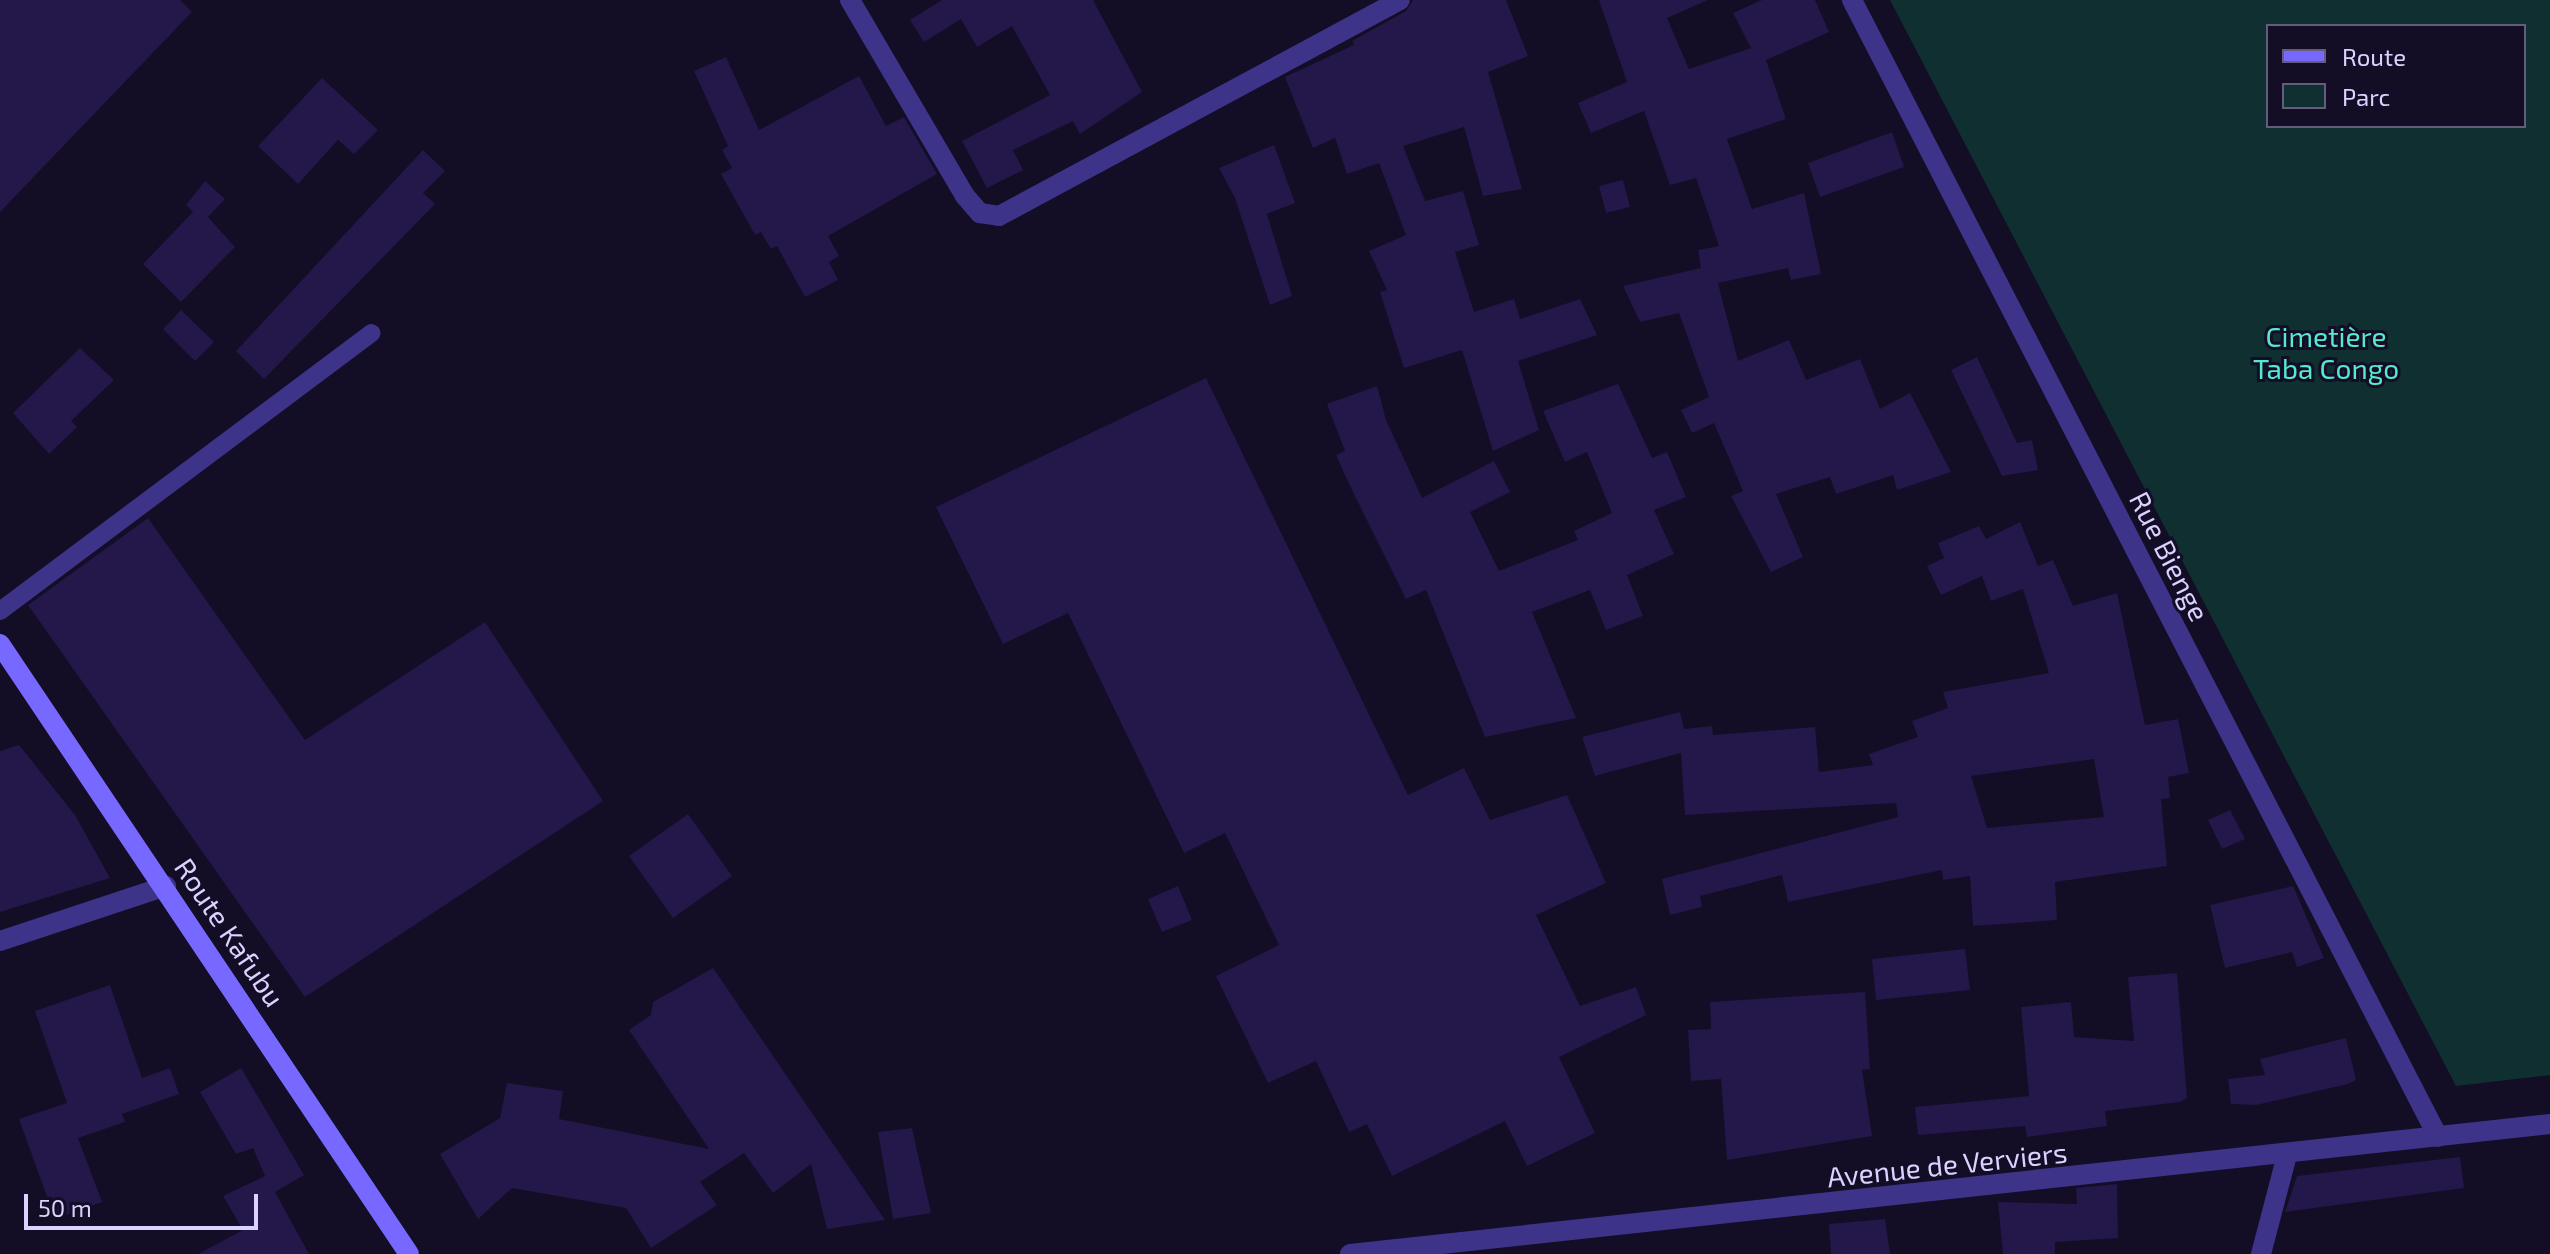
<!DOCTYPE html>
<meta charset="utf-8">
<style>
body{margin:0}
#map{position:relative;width:2550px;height:1254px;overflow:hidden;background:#130d26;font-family:"Exo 2",sans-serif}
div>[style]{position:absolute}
.green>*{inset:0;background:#0f2f31}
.building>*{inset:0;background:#241749}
.lane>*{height:18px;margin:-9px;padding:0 9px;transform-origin:9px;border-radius:9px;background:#3d3389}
.street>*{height:20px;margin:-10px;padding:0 10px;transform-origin:10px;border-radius:10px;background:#3d3389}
.secondary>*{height:20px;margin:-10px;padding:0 10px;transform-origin:10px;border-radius:10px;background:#7769ff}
span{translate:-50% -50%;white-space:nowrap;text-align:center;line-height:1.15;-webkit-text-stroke:6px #130d26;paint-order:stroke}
.park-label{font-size:28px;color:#53eacf}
.street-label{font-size:28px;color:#dad2ff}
.legend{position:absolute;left:2266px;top:24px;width:260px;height:104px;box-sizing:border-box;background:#130d26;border:2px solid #635c7d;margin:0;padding:10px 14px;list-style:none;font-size:24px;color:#dad2ff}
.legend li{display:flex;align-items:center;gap:16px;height:40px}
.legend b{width:40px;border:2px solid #635c7d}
.scale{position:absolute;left:24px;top:1194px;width:234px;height:36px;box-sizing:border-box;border:4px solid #dad2ff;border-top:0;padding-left:10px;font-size:24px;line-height:28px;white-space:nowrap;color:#dad2ff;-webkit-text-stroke:6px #130d26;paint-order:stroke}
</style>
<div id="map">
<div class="green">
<i style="clip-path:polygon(evenodd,1890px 0,2550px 0,2550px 1075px,2456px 1086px,1890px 0,2268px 26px,2524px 26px,2524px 126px,2268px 126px,2268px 26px)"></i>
</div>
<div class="building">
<i style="clip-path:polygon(0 0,180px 0,192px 12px,0 212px)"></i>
<i style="clip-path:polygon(942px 0,1093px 0,1142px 92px,1080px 134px,1073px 121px,1013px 150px,1023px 170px,987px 188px,962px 141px,1050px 95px,1012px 26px,977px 47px,961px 19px,924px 42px,910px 20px)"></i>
<i style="clip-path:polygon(1413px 0,1506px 0,1528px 56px,1488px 72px,1522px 189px,1483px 196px,1464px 127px,1403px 146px,1425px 201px,1463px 191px,1479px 245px,1455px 252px,1474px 312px,1514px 299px,1520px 319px,1580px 299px,1597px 335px,1518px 361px,1539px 430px,1493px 451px,1462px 350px,1404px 368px,1380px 292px,1387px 290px,1369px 251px,1406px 235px,1379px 163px,1347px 174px,1335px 138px,1313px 148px,1285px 77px,1354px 45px,1352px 41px,1406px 11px)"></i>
<i style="clip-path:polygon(1599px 0,1708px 0,1667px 18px,1689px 69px,1751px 48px,1733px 13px,1762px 0,1815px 0,1829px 32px,1766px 60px,1786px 119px,1727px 139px,1752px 209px,1804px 193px,1821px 274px,1791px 280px,1788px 268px,1718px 283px,1738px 361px,1789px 340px,1806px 380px,1860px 359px,1880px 409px,1910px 393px,1951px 472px,1897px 490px,1893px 475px,1836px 494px,1830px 477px,1776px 494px,1803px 557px,1771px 572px,1731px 496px,1743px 491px,1714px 423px,1692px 433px,1681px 410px,1709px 397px,1679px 313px,1640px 322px,1623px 286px,1701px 268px,1698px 250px,1719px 246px,1696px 178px,1670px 185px,1644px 111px,1591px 133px,1578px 103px,1627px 82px)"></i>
<i style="clip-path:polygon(726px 57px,759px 130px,859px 76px,886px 126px,904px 117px,937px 174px,828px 236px,839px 256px,829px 262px,838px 280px,805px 297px,777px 246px,771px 249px,761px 232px,755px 235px,721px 174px,732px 168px,722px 150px,728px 146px,694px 71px)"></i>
<i style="clip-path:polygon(322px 78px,378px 130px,354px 154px,338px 140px,298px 184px,258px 146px)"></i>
<i style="clip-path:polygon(1892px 132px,1904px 167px,1820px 197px,1808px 163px)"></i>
<i style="clip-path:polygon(1274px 145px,1295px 203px,1267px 214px,1292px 296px,1270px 305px,1235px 198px,1219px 168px)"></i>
<i style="clip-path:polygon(423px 150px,445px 171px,423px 193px,435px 204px,264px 379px,236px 351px)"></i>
<i style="clip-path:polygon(1623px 180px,1630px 207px,1606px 213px,1599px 186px)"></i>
<i style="clip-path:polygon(205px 181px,225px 199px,208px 217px,235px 247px,181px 302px,143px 264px,193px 212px,186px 205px)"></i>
<i style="clip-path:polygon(181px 310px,214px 342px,195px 361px,163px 329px)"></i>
<i style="clip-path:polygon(80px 348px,114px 380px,71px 421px,77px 427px,49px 454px,13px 413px)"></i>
<i style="clip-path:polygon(1977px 357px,2017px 443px,2032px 440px,2038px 470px,2002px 476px,1951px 370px)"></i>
<i style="clip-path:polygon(1206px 378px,1408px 795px,1464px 768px,1490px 820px,1567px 795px,1606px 883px,1536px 915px,1580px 1006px,1636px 987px,1646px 1015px,1559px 1057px,1595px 1133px,1527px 1166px,1505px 1121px,1392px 1176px,1367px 1124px,1349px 1132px,1316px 1061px,1268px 1083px,1216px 976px,1279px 945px,1225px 833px,1184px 853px,1068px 613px,1003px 644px,936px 507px)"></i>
<i style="clip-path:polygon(1618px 384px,1652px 458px,1667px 452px,1686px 497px,1654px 510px,1674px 554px,1627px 575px,1643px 616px,1606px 630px,1590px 590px,1532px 612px,1576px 718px,1485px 737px,1426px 590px,1406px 599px,1350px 486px,1336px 455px,1345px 451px,1327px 404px,1377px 386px,1386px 420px,1422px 498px,1494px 461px,1510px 492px,1470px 512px,1499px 571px,1578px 540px,1574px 531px,1612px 513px,1587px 452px,1565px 462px,1543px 411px)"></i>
<i style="clip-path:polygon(148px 518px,305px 740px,485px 622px,603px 801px,305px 997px,28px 605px)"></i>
<i style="clip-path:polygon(evenodd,2020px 522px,2038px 566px,2053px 560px,2073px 606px,2117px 593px,2145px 725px,2178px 719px,2189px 773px,2168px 777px,2170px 798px,2161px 799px,2167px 866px,2055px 882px,2057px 920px,1973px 926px,1970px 876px,1943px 880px,1942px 870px,1788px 902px,1782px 875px,1700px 896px,1702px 907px,1670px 915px,1662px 879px,1898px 817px,1896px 803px,1685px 815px,1681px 753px,1595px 776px,1582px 737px,1680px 712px,1684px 729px,1712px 726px,1713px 735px,1815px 727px,1819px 772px,1873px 765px,1869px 754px,1918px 737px,1912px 721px,1948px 708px,1943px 692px,2049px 673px,2023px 589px,1991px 601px,1982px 576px,1941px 595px,1927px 566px,1944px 558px,1938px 543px,1979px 526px,1986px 539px,2020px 522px,2094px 759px,2104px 817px,1987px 828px,1971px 776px,2094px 759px)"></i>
<i style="clip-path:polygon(19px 745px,75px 815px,110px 878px,0 912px,0 751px)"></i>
<i style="clip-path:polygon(2230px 810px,2245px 839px,2222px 849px,2208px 820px)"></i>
<i style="clip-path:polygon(688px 814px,732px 876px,673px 918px,629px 856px)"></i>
<i style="clip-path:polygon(1178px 886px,1192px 920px,1162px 932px,1148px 899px)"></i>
<i style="clip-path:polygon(2293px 886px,2324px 958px,2297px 967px,2292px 952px,2225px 968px,2210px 905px)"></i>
<i style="clip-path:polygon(1965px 949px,1970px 990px,1876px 1000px,1872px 959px)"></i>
<i style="clip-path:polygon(713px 968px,885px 1220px,827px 1229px,811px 1164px,773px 1193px,744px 1153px,700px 1182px,717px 1205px,651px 1248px,626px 1208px,512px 1188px,478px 1219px,440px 1154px,500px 1118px,507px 1083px,563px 1091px,559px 1119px,709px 1149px,629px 1030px,651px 1015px,653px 1002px)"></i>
<i style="clip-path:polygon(2177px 973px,2187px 1098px,2180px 1102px,2105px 1111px,2107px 1126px,2027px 1137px,2025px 1126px,1918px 1135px,1915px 1107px,2029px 1096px,2021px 1007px,2071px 1002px,2074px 1037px,2134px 1041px,2128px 977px)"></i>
<i style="clip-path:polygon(110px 985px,142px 1078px,170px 1068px,179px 1094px,122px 1114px,125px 1122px,78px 1138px,102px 1202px,55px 1219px,19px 1119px,67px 1103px,35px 1011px)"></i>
<i style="clip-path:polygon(1865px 992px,1870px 1069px,1862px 1070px,1872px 1136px,1727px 1160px,1721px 1079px,1691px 1081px,1688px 1030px,1711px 1029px,1710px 1002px)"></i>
<i style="clip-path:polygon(2346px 1038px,2356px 1080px,2348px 1084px,2256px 1105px,2231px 1104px,2228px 1079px,2265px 1075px,2260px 1059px)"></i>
<i style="clip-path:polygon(241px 1068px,304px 1175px,275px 1192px,309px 1254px,198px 1254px,243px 1230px,223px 1196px,265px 1176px,253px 1148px,236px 1154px,200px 1092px)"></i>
<i style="clip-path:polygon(912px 1128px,931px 1213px,893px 1219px,878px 1132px)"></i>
<i style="clip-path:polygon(2460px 1157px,2464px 1188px,2285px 1212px,2297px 1176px)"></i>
<i style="clip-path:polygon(2117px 1184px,2118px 1238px,2055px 1242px,2055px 1254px,2003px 1254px,1998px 1202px,2077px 1204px,2076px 1188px)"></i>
<i style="clip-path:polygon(1885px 1219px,1890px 1254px,1831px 1254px,1829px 1224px)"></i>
</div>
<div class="lane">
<i style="left:0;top:611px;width:464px;rotate:-36.8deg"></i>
</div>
<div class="street">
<i style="left:850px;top:0;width:227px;rotate:59.6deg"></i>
<i style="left:965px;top:196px;width:23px;rotate:49deg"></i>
<i style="left:980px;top:213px;width:19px;rotate:9deg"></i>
<i style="left:999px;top:216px;width:455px;rotate:-28.3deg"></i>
<i style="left:1852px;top:0;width:1279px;rotate:62.73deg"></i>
<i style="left:0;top:941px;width:175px;rotate:-18.3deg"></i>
<i style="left:1350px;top:1254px;width:1207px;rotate:-6.18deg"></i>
<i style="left:2261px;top:1254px;width:102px;rotate:-75.3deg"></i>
</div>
<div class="secondary">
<i style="left:0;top:644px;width:734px;rotate:56.16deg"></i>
</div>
<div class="park-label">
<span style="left:2326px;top:352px">Cimetière<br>Taba Congo</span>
</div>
<div class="street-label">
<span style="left:2170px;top:556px;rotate:63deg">Rue Bienge</span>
<span style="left:230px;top:932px;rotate:56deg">Route Kafubu</span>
<span style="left:1947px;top:1164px;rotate:-6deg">Avenue de Verviers</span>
</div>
<ul class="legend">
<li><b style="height:10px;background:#7769ff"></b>Route</li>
<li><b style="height:22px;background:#0f2f31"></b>Parc</li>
</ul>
<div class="scale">50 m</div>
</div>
